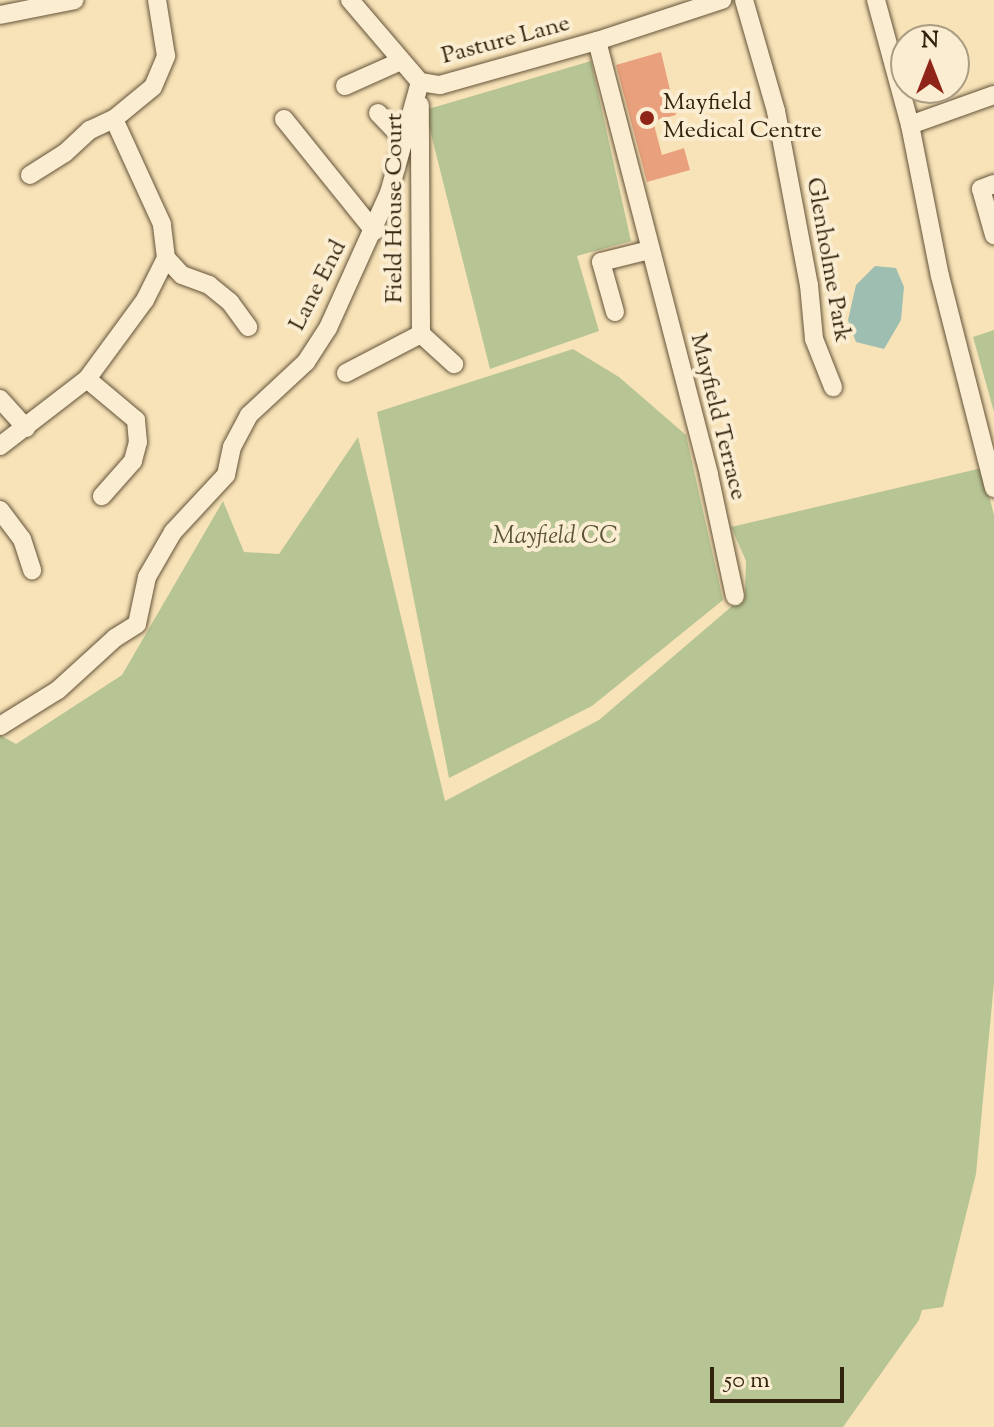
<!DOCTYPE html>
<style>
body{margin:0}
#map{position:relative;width:994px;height:1427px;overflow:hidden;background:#f8e3b8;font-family:"Sorts Mill Goudy",serif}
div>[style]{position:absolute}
.green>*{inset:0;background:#b7c594}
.water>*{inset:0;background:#9dbeb1}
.building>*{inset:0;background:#e9a17d}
.roads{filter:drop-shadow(0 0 2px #645339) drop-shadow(0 0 2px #645339)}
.street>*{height:18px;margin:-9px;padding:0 9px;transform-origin:9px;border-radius:9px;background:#faedd1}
.dots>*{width:22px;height:22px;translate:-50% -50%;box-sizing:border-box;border:4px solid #faedd1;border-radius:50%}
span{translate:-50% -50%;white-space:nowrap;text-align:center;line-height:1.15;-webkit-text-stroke:8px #faedd1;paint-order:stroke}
.street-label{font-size:24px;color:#32230f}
.poi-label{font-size:24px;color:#32230f}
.left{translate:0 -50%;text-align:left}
.park-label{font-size:24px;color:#5a5437;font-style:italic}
.north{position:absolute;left:890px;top:24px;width:80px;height:80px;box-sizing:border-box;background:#faedd1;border:2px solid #aa9c83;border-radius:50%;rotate:0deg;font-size:22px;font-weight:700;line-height:32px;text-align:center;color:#32230f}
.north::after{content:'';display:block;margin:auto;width:28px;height:36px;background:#8f2418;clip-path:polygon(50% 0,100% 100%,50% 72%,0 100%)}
.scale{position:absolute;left:710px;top:1367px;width:134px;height:36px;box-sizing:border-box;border:4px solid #32230f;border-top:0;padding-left:10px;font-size:24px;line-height:28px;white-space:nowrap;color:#32230f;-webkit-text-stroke:6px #faedd1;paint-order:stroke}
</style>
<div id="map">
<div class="green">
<i style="clip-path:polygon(591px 61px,631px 241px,577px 256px,599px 331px,490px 369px,425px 110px)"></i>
<i style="clip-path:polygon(994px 330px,994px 412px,973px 337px)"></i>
<i style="clip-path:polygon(573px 349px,619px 377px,686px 435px,723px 600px,592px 706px,449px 778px,377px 412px)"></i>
<i style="clip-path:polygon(358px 437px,445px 801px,599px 720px,745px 595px,746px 561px,731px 527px,982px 468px,994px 515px,994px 983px,976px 1174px,943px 1307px,922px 1310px,919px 1320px,843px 1427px,0 1427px,0 735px,16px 744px,122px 675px,223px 501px,244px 552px,279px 554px)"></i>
</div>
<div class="water">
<i style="clip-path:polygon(875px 266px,896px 268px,904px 287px,901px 320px,884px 349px,856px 342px,848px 320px,856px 285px)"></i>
</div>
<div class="building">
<i style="clip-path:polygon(661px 52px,676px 115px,653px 121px,662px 155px,684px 148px,690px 170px,647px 182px,616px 65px)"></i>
</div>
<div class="roads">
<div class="street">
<i style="left:350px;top:0;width:108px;rotate:49.5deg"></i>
<i style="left:420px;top:82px;width:20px;rotate:9deg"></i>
<i style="left:440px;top:85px;width:163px;rotate:-15.7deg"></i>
<i style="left:597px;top:41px;width:132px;rotate:-18.2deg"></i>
<i style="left:744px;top:0;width:116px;rotate:73.9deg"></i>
<i style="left:776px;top:111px;width:177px;rotate:79.3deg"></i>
<i style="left:809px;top:285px;width:54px;rotate:84.7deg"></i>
<i style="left:814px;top:339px;width:52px;rotate:68.4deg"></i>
<i style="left:876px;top:0;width:130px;rotate:74.8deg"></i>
<i style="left:910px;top:125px;width:154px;rotate:78.8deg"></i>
<i style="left:940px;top:276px;width:219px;rotate:75.7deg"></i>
<i style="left:0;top:15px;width:76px;rotate:-11.3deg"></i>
<i style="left:597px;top:41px;width:448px;rotate:75.5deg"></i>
<i style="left:709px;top:475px;width:124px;rotate:77.9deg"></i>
<i style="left:345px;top:86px;width:61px;rotate:-24.1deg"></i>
<i style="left:378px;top:113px;width:36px;rotate:46deg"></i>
<i style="left:284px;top:119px;width:144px;rotate:51.2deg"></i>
<i style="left:910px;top:125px;width:89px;rotate:-19.7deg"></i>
<i style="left:30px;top:175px;width:41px;rotate:-32.2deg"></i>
<i style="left:65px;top:153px;width:34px;rotate:-43deg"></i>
<i style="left:90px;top:130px;width:26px;rotate:-25deg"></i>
<i style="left:114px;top:119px;width:50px;rotate:-39.4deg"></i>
<i style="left:153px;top:87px;width:34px;rotate:-67deg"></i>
<i style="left:166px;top:56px;width:57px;rotate:-99.1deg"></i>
<i style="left:994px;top:184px;width:14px;rotate:159deg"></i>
<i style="left:981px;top:189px;width:48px;rotate:74.2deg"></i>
<i style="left:166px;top:258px;width:23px;rotate:47deg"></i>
<i style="left:182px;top:275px;width:29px;rotate:20deg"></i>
<i style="left:209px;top:285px;width:27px;rotate:39deg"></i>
<i style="left:230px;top:302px;width:31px;rotate:54deg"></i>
<i style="left:615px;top:312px;width:52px;rotate:-105.6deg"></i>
<i style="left:601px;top:262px;width:50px;rotate:-13.8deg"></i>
<i style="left:421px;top:334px;width:45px;rotate:42.3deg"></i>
<i style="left:346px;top:373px;width:85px;rotate:-27.5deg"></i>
<i style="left:421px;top:334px;width:229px;rotate:-90.3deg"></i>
<i style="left:87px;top:379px;width:64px;rotate:39.9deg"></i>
<i style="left:136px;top:420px;width:22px;rotate:85deg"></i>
<i style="left:138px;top:442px;width:20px;rotate:105deg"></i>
<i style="left:133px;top:461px;width:47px;rotate:131.5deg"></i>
<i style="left:0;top:399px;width:39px;rotate:48deg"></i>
<i style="left:0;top:446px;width:110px;rotate:-37.6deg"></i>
<i style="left:87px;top:379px;width:98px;rotate:-53.7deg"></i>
<i style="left:145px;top:300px;width:47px;rotate:-63.4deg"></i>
<i style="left:166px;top:258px;width:34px;rotate:-97deg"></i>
<i style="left:162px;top:224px;width:115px;rotate:-114.6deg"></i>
<i style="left:0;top:510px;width:36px;rotate:53deg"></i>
<i style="left:22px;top:539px;width:33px;rotate:72deg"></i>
<i style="left:0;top:726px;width:68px;rotate:-31.8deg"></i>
<i style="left:58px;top:690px;width:77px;rotate:-42.4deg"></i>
<i style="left:115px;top:638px;width:26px;rotate:-32deg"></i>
<i style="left:137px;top:624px;width:48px;rotate:-78deg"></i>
<i style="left:147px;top:577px;width:52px;rotate:-60deg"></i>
<i style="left:173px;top:532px;width:78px;rotate:-47.1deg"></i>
<i style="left:226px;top:475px;width:29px;rotate:-78deg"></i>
<i style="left:232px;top:447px;width:36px;rotate:-62deg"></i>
<i style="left:249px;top:415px;width:78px;rotate:-42.9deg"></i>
<i style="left:306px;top:362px;width:40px;rotate:-57.1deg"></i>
<i style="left:328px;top:328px;width:148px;rotate:-65.7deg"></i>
<i style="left:389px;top:193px;width:115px;rotate:-74.4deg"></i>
</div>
</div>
<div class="dots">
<i style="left:647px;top:118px;background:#8f2418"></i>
</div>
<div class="street-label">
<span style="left:506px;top:41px;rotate:-15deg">Pasture Lane</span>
<span style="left:396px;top:208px;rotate:-90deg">Field House Court</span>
<span style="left:827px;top:260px;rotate:80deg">Glenholme Park</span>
<span style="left:319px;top:286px;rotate:-63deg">Lane End</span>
<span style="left:717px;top:417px;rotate:76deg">Mayfield Terrace</span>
</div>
<div class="poi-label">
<span class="left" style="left:663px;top:118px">Mayfield<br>Medical Centre</span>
</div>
<div class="park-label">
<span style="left:555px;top:538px">Mayfield CC</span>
</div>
<div class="north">N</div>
<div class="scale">50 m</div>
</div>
